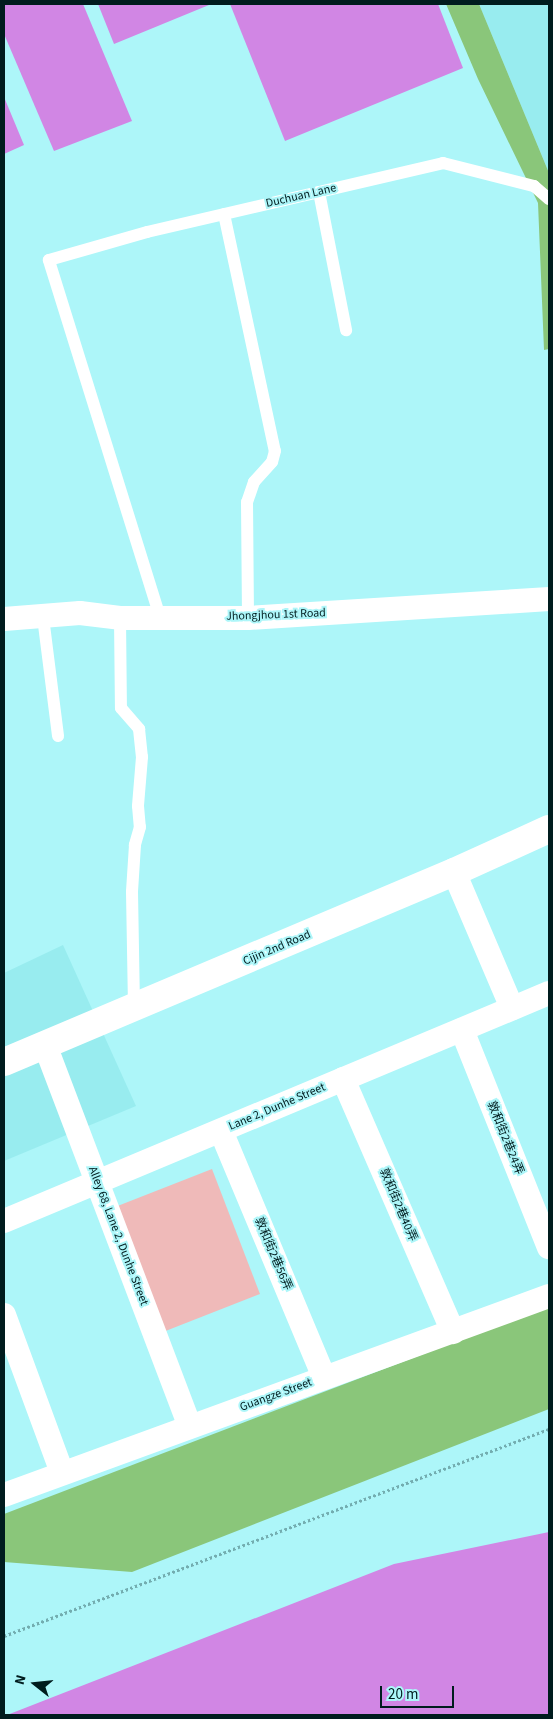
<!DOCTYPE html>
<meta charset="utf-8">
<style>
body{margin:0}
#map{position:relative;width:553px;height:1719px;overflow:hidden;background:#adf6f9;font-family:"Source Sans 3","Noto Sans TC",sans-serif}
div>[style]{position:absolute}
.built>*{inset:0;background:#98ecef}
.green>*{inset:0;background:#8ac67a}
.water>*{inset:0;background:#d186e4}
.building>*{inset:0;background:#efbab9}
.path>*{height:3px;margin-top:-1.5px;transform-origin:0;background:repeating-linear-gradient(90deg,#73adb0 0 2.5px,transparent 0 5px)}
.service>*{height:12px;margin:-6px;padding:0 6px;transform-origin:6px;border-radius:6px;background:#fff}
.minor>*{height:24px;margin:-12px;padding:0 12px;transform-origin:12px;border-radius:12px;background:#fff}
.tertiary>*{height:28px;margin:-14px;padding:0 14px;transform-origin:14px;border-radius:14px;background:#fff}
span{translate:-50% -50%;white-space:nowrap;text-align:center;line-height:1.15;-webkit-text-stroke:4px #adf6f9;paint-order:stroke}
.street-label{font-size:12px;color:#001c1e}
.frame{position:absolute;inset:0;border:5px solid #001c1e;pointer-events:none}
.north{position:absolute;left:10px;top:1659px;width:50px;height:50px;-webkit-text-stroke:4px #adf6f9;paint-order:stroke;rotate:286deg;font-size:14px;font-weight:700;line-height:20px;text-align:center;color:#001c1e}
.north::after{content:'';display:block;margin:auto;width:18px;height:22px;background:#001c1e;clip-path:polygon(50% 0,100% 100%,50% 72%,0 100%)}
.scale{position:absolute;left:380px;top:1686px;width:74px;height:22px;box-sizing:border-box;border:2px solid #001c1e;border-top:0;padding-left:6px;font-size:15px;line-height:18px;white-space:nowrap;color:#001c1e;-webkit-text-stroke:4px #adf6f9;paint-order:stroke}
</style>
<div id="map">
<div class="built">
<i style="clip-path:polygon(479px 4px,549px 4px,549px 173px)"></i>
<i style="clip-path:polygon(63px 945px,136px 1106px,4px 1161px,4px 973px)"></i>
</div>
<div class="green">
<i style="clip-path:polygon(446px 4px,479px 4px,549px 173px,549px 349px,544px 350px,538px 203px,478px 79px)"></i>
<i style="clip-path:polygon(549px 1306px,549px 1409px,132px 1572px,4px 1562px,4px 1514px)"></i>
</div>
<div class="water">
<i style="clip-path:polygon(4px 4px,83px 4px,132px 121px,54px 151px,4px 34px)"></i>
<i style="clip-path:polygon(98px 4px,209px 4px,209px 5px,114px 44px)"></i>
<i style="clip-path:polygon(230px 4px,438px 4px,463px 68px,285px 141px)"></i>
<i style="clip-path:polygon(4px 97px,24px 145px,4px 154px)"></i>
<i style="clip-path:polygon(549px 1532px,549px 1715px,7px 1715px,394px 1564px)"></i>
</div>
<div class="building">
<i style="clip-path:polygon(212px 1169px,260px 1294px,163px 1332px,115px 1207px)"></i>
</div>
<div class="path">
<i style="left:4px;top:1636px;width:583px;rotate:-20.8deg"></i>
</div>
<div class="service">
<i style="left:319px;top:192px;width:141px;rotate:78.9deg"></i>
<i style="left:224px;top:214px;width:242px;rotate:77.9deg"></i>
<i style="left:275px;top:451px;width:11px;rotate:105deg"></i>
<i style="left:272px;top:462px;width:27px;rotate:132deg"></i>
<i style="left:254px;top:482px;width:21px;rotate:109deg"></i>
<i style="left:247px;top:502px;width:116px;rotate:89.5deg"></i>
<i style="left:43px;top:617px;width:120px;rotate:82.8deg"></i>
<i style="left:160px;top:617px;width:374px;rotate:-107.3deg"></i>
<i style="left:49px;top:260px;width:102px;rotate:-15.9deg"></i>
<i style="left:147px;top:232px;width:304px;rotate:-13.1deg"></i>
<i style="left:443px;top:163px;width:94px;rotate:14.2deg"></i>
<i style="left:534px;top:186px;width:20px;rotate:41deg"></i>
<i style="left:120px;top:618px;width:90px;rotate:89.4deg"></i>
<i style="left:121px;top:708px;width:28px;rotate:49deg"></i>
<i style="left:139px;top:729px;width:28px;rotate:84deg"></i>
<i style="left:142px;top:757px;width:49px;rotate:94.7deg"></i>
<i style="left:138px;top:806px;width:21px;rotate:85deg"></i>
<i style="left:140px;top:827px;width:19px;rotate:106deg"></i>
<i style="left:135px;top:845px;width:47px;rotate:93.7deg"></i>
<i style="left:132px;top:892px;width:116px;rotate:89deg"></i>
</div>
<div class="minor">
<i style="left:4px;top:619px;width:76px;rotate:-4.5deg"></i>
<i style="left:80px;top:613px;width:40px;rotate:7.1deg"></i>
<i style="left:120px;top:618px;width:128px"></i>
<i style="left:248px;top:618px;width:302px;rotate:-3.6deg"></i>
<i style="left:454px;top:872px;width:148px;rotate:66.9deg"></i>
<i style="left:462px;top:1030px;width:234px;rotate:68.2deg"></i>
<i style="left:45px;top:1045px;width:408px;rotate:69.2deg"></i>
<i style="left:343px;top:1079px;width:276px;rotate:66.5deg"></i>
<i style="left:221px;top:1131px;width:267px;rotate:67.3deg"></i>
<i style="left:4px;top:1221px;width:591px;rotate:-22.7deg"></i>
<i style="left:4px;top:1315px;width:168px;rotate:69.8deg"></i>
<i style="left:4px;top:1495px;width:580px;rotate:-20.06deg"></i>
</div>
<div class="tertiary">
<i style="left:4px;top:1062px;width:488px;rotate:-22.9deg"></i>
<i style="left:454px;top:872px;width:104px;rotate:-24.4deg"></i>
</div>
<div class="street-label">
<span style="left:301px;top:196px;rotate:-13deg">Duchuan Lane</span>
<span style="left:276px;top:615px;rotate:-2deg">Jhongjhou 1st Road</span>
<span style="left:277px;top:948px;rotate:-23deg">Cijin 2nd Road</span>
<span style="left:277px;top:1107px;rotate:-23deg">Lane 2, Dunhe Street</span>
<span style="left:505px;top:1138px;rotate:68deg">敦和街2巷24弄</span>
<span style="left:398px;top:1205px;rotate:67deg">敦和街2巷40弄</span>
<span style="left:118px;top:1236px;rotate:69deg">Alley 68, Lane 2, Dunhe Street</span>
<span style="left:273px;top:1254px;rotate:67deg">敦和街2巷56弄</span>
<span style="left:276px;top:1395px;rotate:-20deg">Guangze Street</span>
</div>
<div class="frame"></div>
<div class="north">N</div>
<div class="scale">20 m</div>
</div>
